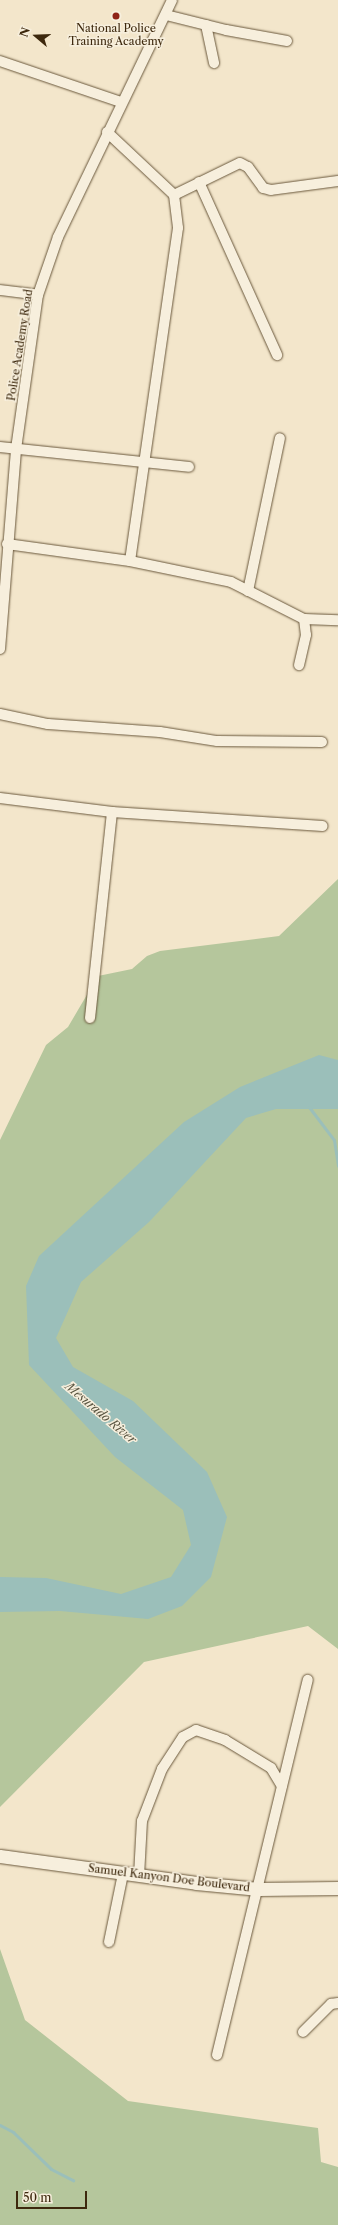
<!DOCTYPE html>
<style>
body{margin:0}
#map{position:relative;width:338px;height:2225px;overflow:hidden;background:#f3e6cb;font-family:"Libre Caslon Text",serif}
div>[style]{position:absolute}
.green>*{inset:0;background:#b5c69c}
.water>*{inset:0;background:#9bbfba}
.stream>*{height:3px;margin:-1.5px;padding:0 1.5px;transform-origin:1.5px;border-radius:1.5px;background:#9bbfba}
.roads{filter:drop-shadow(0 0 1px #6a583c) drop-shadow(0 0 1px #6a583c)}
.minor>*{height:10px;margin:-5px;padding:0 5px;transform-origin:5px;border-radius:5px;background:#f7efdd}
.tertiary>*{height:13px;margin:-6.5px;padding:0 6.5px;transform-origin:6.5px;border-radius:6.5px;background:#f7efdd}
.dots>*{width:11px;height:11px;translate:-50% -50%;box-sizing:border-box;border:2px solid #f7efdd;border-radius:50%}
span{translate:-50% -50%;white-space:nowrap;text-align:center;line-height:1.15;-webkit-text-stroke:3px #f7efdd;paint-order:stroke}
.poi-label{font-size:11px;color:#3d280d}
.street-label{font-size:11px;color:#3d280d}
.water-label{font-size:12px;color:#595541;font-style:italic}
.north{position:absolute;left:16px;top:16px;width:40px;height:40px;-webkit-text-stroke:3px #f7efdd;paint-order:stroke;rotate:289deg;font-size:11px;font-weight:700;line-height:16px;text-align:center;color:#3d280d}
.north::after{content:'';display:block;margin:auto;width:14px;height:18px;background:#3d280d;clip-path:polygon(50% 0,100% 100%,50% 72%,0 100%)}
.scale{position:absolute;left:16px;top:2191px;width:71px;height:18px;box-sizing:border-box;border:2px solid #3d280d;border-top:0;padding-left:5px;font-size:12px;line-height:14px;white-space:nowrap;color:#3d280d;-webkit-text-stroke:3px #f7efdd;paint-order:stroke}
</style>
<div id="map">
<div class="green">
<i style="clip-path:polygon(338px 879px,338px 1649px,308px 1626px,144px 1662px,0 1807px,0 1140px,46px 1045px,68px 1027px,98px 976px,132px 969px,147px 956px,160px 951px,279px 936px)"></i>
<i style="clip-path:polygon(0 1949px,25px 2020px,128px 2101px,318px 2128px,321px 2162px,338px 2167px,338px 2225px,0 2225px)"></i>
</div>
<div class="water">
<i style="clip-path:polygon(319px 1055px,338px 1060px,338px 1109px,276px 1109px,246px 1118px,149px 1222px,81px 1282px,56px 1338px,73px 1367px,133px 1401px,207px 1472px,227px 1517px,211px 1577px,182px 1606px,148px 1619px,60px 1611px,0 1612px,0 1577px,46px 1578px,121px 1594px,171px 1577px,191px 1545px,183px 1510px,115px 1457px,29px 1365px,26px 1286px,39px 1256px,184px 1122px,240px 1087px)"></i>
</div>
<div class="stream">
<i style="left:309px;top:1107px;width:41px;rotate:52.9deg"></i>
<i style="left:334px;top:1140px;width:26px;rotate:81deg"></i>
<i style="left:0;top:2125px;width:15px;rotate:28deg"></i>
<i style="left:13px;top:2132px;width:53px;rotate:44.2deg"></i>
<i style="left:51px;top:2169px;width:25px;rotate:27deg"></i>
</div>
<div class="roads">
<div class="minor">
<i style="left:166px;top:15px;width:62px;rotate:14deg"></i>
<i style="left:226px;top:30px;width:62px;rotate:10.2deg"></i>
<i style="left:206px;top:25px;width:39px;rotate:78deg"></i>
<i style="left:0;top:61px;width:128px;rotate:18.7deg"></i>
<i style="left:107px;top:132px;width:92px;rotate:43.2deg"></i>
<i style="left:174px;top:195px;width:33px;rotate:83deg"></i>
<i style="left:178px;top:228px;width:336px;rotate:98.2deg"></i>
<i style="left:199px;top:182px;width:190px;rotate:65.7deg"></i>
<i style="left:174px;top:195px;width:73px;rotate:-25.9deg"></i>
<i style="left:240px;top:163px;width:9px;rotate:27deg"></i>
<i style="left:248px;top:167px;width:26px;rotate:54deg"></i>
<i style="left:263px;top:188px;width:8px;rotate:14deg"></i>
<i style="left:271px;top:190px;width:68px;rotate:-7.7deg"></i>
<i style="left:0;top:290px;width:38px;rotate:7deg"></i>
<i style="left:0;top:447px;width:190px;rotate:6deg"></i>
<i style="left:7px;top:544px;width:124px;rotate:7.9deg"></i>
<i style="left:130px;top:561px;width:103px;rotate:11.7deg"></i>
<i style="left:231px;top:582px;width:82px;rotate:26.9deg"></i>
<i style="left:304px;top:619px;width:16px;rotate:83deg"></i>
<i style="left:306px;top:635px;width:31px;rotate:103deg"></i>
<i style="left:248px;top:591px;width:156px;rotate:-78.2deg"></i>
<i style="left:304px;top:619px;width:34px;rotate:2deg"></i>
<i style="left:0;top:649px;width:201px;rotate:-85.4deg"></i>
<i style="left:16px;top:449px;width:156px;rotate:-81.9deg"></i>
<i style="left:38px;top:295px;width:61px;rotate:-71deg"></i>
<i style="left:58px;top:237px;width:263px;rotate:-64.3deg"></i>
<i style="left:0;top:714px;width:49px;rotate:11.8deg"></i>
<i style="left:48px;top:724px;width:112px;rotate:4.1deg"></i>
<i style="left:160px;top:732px;width:58px;rotate:9deg"></i>
<i style="left:217px;top:741px;width:105px;rotate:0.5deg"></i>
<i style="left:0;top:798px;width:113px;rotate:7.1deg"></i>
<i style="left:112px;top:812px;width:211px;rotate:3.8deg"></i>
<i style="left:90px;top:1018px;width:207px;rotate:-83.9deg"></i>
<i style="left:139px;top:1876px;width:55px;rotate:-86.9deg"></i>
<i style="left:142px;top:1821px;width:56px;rotate:-69deg"></i>
<i style="left:162px;top:1769px;width:38px;rotate:-57deg"></i>
<i style="left:183px;top:1737px;width:15px;rotate:-28deg"></i>
<i style="left:196px;top:1730px;width:31px;rotate:19deg"></i>
<i style="left:225px;top:1740px;width:54px;rotate:31.3deg"></i>
<i style="left:271px;top:1768px;width:21px;rotate:59deg"></i>
<i style="left:109px;top:1942px;width:69px;rotate:-78.4deg"></i>
<i style="left:303px;top:2032px;width:40px;rotate:-45deg"></i>
<i style="left:331px;top:2004px;width:7px;rotate:-8deg"></i>
<i style="left:217px;top:2055px;width:386px;rotate:-76.4deg"></i>
</div>
<div class="tertiary">
<i style="left:0;top:1856px;width:198px;rotate:7.8deg"></i>
<i style="left:196px;top:1883px;width:63px;rotate:5.4deg"></i>
<i style="left:259px;top:1889px;width:79px;rotate:-0.7deg"></i>
</div>
</div>
<div class="dots">
<i style="left:116px;top:16px;background:#8f2418"></i>
</div>
<div class="poi-label">
<span style="left:116px;top:35px">National Police<br>Training Academy</span>
</div>
<div class="street-label">
<span style="left:20px;top:345px;rotate:-81deg">Police Academy Road</span>
<span style="left:169px;top:1878px;rotate:7deg">Samuel Kanyon Doe Boulevard</span>
</div>
<div class="water-label">
<span style="left:101px;top:1413px;rotate:40deg">Mesurado River</span>
</div>
<div class="north">N</div>
<div class="scale">50 m</div>
</div>
